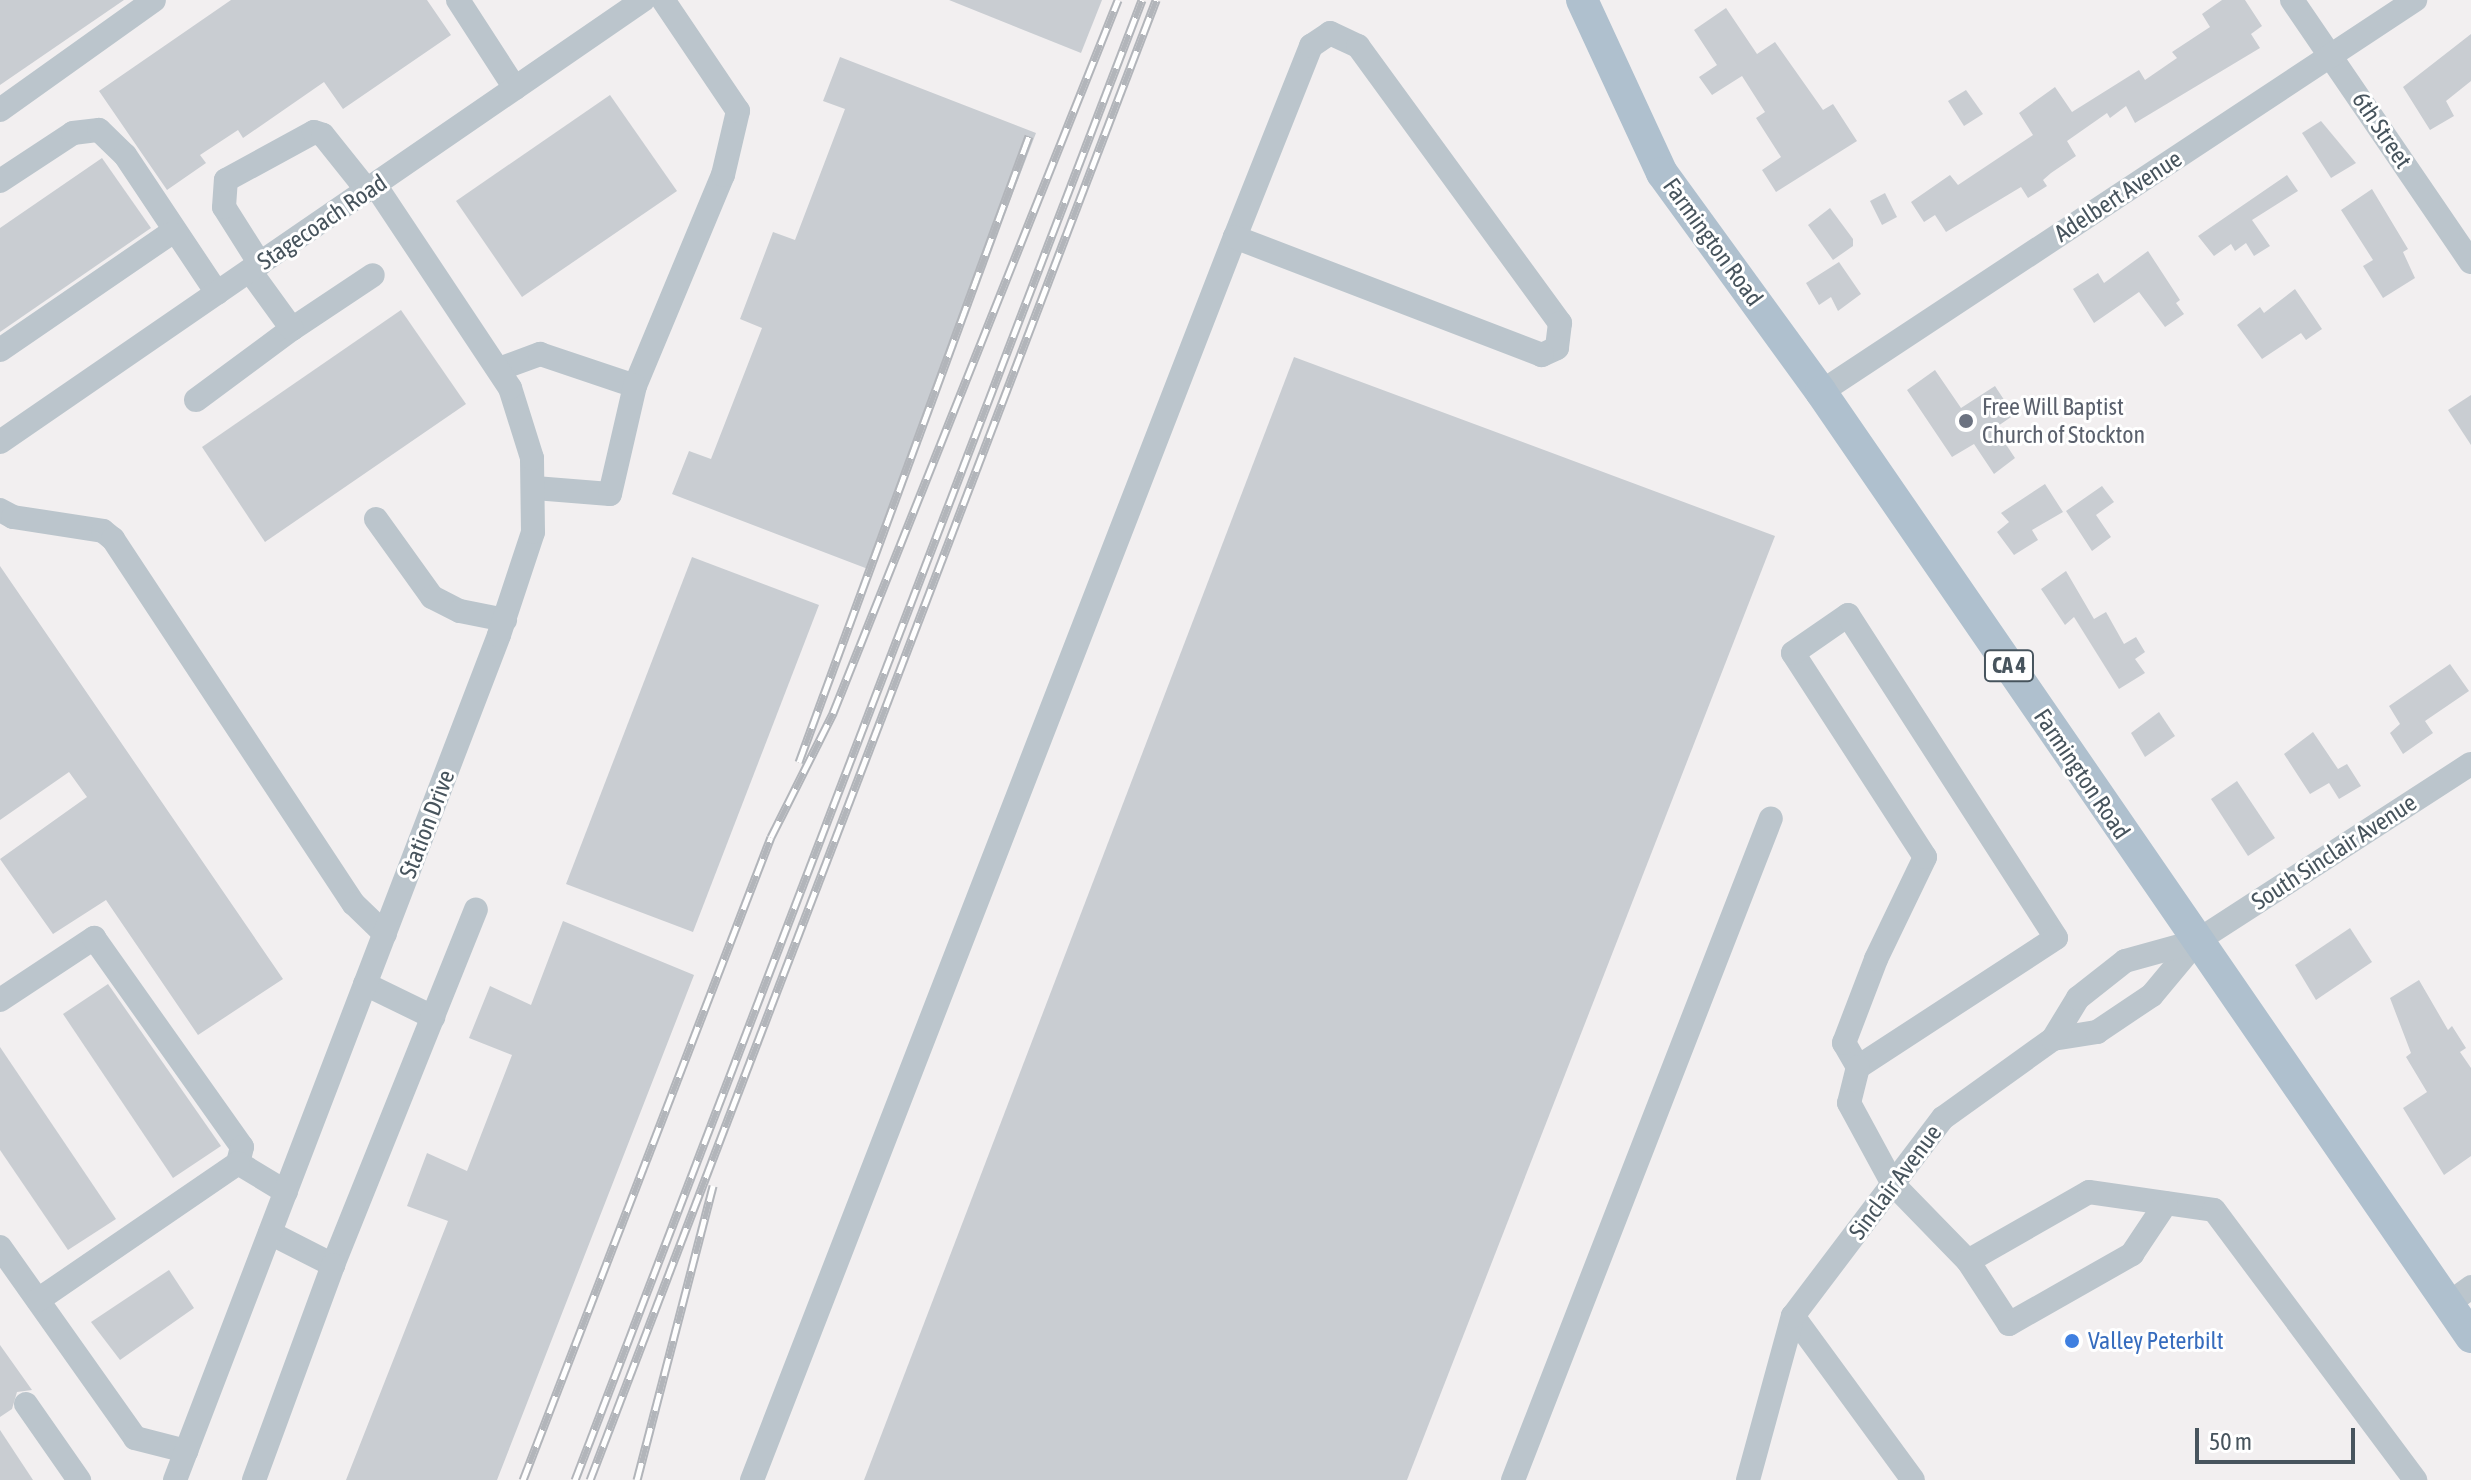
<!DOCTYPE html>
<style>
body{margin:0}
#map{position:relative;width:2471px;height:1480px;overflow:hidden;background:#f2eff0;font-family:"Asap Condensed",sans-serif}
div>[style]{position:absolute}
.building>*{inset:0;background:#c9cdd2}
.minor>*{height:24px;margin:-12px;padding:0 12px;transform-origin:12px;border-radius:12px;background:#bbc5cc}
.major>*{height:32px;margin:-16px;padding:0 16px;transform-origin:16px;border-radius:16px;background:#afc0ce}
.rail>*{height:9px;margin-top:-4.5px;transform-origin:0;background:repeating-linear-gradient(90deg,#fff 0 18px,#b2b5ba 0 36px);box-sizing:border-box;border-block:2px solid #b2b5ba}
.dots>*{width:22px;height:22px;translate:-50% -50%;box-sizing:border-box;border:4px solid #fff;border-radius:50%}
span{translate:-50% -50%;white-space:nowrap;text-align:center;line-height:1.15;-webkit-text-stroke:6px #fff;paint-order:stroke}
.shield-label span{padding:2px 6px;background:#fff;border:2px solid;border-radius:6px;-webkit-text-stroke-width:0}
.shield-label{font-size:22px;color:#47545d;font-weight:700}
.street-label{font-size:24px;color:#47545d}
.worship-label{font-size:24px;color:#5b616d}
.left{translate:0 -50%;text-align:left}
.shop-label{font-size:24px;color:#366cbe}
.scale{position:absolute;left:2195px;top:1428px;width:160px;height:36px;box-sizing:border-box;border:4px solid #47545d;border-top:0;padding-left:10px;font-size:24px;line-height:28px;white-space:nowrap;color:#47545d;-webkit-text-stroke:6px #fff;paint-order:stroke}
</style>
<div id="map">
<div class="building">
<i style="clip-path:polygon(0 0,124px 0,0 85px)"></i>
<i style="clip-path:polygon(231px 0,427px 0,451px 35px,343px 109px,324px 82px,243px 138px,238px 130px,200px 155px,206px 163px,167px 190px,99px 91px)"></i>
<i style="clip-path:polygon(949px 0,1102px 0,1081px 53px)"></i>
<i style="clip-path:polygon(2222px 0,2245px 0,2262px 26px,2251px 34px,2260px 48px,2135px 123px,2126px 106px,2110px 118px,2107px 113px,2067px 141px,2076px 156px,2051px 173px,2043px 180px,2047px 186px,2028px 198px,2021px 187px,1946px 232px,1935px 215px,1924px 222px,1911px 202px,1950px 175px,1958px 185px,2033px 135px,2019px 113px,2055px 87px,2072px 112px,2139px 70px,2145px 80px,2177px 58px,2172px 52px,2210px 27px,2202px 14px)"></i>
<i style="clip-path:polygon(1726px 8px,1757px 54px,1775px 42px,1823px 110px,1833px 104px,1857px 141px,1776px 192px,1762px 170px,1781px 157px,1756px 118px,1765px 112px,1742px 76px,1712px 95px,1699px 77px,1717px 65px,1694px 30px)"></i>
<i style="clip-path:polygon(2471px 34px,2471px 81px,2446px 101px,2454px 116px,2430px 130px,2403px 87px)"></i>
<i style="clip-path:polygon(840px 57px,1036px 133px,868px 569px,672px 494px,689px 451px,711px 459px,762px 328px,740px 319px,773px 232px,795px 240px,845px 109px,823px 101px)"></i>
<i style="clip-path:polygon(1966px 90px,1983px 114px,1964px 126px,1948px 101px)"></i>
<i style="clip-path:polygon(610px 95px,677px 191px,522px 297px,456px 201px)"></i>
<i style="clip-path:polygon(2321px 121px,2356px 163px,2331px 178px,2302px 133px)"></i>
<i style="clip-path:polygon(102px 158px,151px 228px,0 332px,0 228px)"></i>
<i style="clip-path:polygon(2287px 175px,2298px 191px,2252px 220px,2270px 246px,2254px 256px,2246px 243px,2235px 251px,2231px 244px,2214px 256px,2198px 236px)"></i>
<i style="clip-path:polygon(2372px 189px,2408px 249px,2403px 252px,2415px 278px,2383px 298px,2363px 266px,2373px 260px,2341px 210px)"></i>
<i style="clip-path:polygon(1885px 193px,1897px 217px,1882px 225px,1870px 201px)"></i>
<i style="clip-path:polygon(1830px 208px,1853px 239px,1853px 246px,1833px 260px,1808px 225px)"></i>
<i style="clip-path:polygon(2148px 251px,2180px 300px,2176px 303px,2184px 314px,2165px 327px,2139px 292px,2094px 323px,2073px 289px,2098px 273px,2104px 283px)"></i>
<i style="clip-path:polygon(1839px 262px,1861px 294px,1838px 311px,1831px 297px,1819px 305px,1806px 283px)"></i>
<i style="clip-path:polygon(2295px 289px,2322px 329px,2306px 340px,2301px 333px,2262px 359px,2237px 325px,2260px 307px,2264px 313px)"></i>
<i style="clip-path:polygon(401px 310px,466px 404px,265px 542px,202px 447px)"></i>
<i style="clip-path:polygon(1294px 357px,1775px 536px,1407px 1480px,864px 1480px)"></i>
<i style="clip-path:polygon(1935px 370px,1961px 408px,1995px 386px,2014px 415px,1995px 428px,2015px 458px,1994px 474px,1974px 444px,1952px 457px,1907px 390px)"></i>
<i style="clip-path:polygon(2471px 395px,2471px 445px,2448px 410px)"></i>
<i style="clip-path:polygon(2045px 484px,2063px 512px,2032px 530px,2038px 540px,2014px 555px,1997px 532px,2009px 522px,2001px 513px)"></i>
<i style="clip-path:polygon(2102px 486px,2114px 502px,2096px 515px,2111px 537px,2092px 551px,2066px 511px)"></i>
<i style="clip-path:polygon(692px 557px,819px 605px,693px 932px,566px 884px)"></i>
<i style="clip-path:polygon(0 566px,283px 979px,198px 1035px,106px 900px,53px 934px,0 859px,87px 797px,69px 772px,0 820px)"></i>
<i style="clip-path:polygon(2066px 571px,2094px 619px,2106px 612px,2124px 644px,2136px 637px,2145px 652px,2135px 659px,2145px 673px,2119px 689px,2074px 617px,2065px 625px,2041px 589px)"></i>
<i style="clip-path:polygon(2450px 664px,2469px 691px,2425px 721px,2433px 733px,2403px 754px,2390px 733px,2400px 724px,2389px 706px)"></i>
<i style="clip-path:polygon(2159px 712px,2175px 736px,2145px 757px,2131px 733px)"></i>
<i style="clip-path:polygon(2313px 732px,2338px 769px,2347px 764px,2361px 786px,2339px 799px,2329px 783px,2310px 794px,2284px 754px)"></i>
<i style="clip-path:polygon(2237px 781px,2275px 838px,2248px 856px,2211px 799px)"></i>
<i style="clip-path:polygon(563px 921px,694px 975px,497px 1480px,346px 1480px,448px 1221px,407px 1206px,427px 1153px,467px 1171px,512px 1055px,469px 1038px,490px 986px,531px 1005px)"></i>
<i style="clip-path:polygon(2350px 928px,2372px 962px,2316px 1000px,2295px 965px)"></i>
<i style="clip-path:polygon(2419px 980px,2448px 1030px,2452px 1026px,2466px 1048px,2460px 1052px,2471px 1068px,2471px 1156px,2444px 1175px,2403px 1108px,2427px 1092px,2406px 1057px,2411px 1053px,2390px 998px)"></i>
<i style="clip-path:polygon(108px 984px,221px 1146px,173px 1178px,63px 1014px)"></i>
<i style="clip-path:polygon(0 1047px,116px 1219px,68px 1250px,0 1150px)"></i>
<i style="clip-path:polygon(169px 1270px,194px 1308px,120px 1360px,91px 1322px)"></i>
<i style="clip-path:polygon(0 1345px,32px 1390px,17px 1392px,12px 1409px,0 1417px)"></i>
<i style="clip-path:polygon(0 1430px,33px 1480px,0 1480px)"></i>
</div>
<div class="minor">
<i style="left:458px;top:0;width:105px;rotate:57.1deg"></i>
<i style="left:2292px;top:0;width:317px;rotate:55.7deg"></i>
<i style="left:0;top:110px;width:189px;rotate:-35.5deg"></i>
<i style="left:0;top:181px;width:87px;rotate:-33.3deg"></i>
<i style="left:73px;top:133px;width:26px;rotate:-7deg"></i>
<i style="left:99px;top:130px;width:36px;rotate:44deg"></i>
<i style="left:125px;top:155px;width:166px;rotate:56.3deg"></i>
<i style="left:260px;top:264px;width:67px;rotate:-122.3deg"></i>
<i style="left:224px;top:207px;width:27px;rotate:-86deg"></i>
<i style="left:226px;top:180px;width:100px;rotate:-28.6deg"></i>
<i style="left:314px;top:132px;width:9px;rotate:18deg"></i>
<i style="left:323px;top:135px;width:70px;rotate:51.3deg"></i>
<i style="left:292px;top:329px;width:97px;rotate:-33.7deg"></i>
<i style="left:0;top:350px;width:204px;rotate:-34.4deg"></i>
<i style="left:168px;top:235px;width:9px"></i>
<i style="left:499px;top:369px;width:44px;rotate:-20.1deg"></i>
<i style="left:540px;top:354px;width:100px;rotate:18.6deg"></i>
<i style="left:635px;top:386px;width:229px;rotate:-67.4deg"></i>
<i style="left:723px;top:175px;width:66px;rotate:-76.8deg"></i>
<i style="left:738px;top:111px;width:134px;rotate:-124deg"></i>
<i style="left:1821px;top:392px;width:712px;rotate:-33.42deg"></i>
<i style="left:196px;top:400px;width:119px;rotate:-36.5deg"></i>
<i style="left:292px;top:329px;width:72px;rotate:-125.9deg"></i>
<i style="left:0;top:442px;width:780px;rotate:-34.5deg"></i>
<i style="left:535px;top:488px;width:75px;rotate:4.6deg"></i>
<i style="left:610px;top:494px;width:111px;rotate:-77deg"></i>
<i style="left:0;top:510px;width:15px;rotate:28deg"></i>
<i style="left:13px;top:517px;width:91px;rotate:8.8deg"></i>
<i style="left:103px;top:531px;width:13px;rotate:39deg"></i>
<i style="left:113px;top:539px;width:437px;rotate:56.6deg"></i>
<i style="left:354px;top:904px;width:43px;rotate:44.1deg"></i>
<i style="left:376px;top:519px;width:96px;rotate:54.3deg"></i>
<i style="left:432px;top:597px;width:31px;rotate:27deg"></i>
<i style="left:460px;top:611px;width:46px;rotate:11.3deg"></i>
<i style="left:365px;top:984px;width:76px;rotate:25.9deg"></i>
<i style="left:0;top:1000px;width:113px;rotate:-33.4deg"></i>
<i style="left:94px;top:938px;width:256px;rotate:54.7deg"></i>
<i style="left:242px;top:1147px;width:16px;rotate:104deg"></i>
<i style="left:238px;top:1163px;width:56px;rotate:31.1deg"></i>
<i style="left:2053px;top:1039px;width:45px;rotate:-9deg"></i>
<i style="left:2097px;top:1032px;width:66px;rotate:-33.9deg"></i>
<i style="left:2152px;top:995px;width:70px;rotate:-50.2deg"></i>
<i style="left:1858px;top:1067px;width:28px;rotate:-120deg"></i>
<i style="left:1844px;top:1043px;width:90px;rotate:-69.1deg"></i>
<i style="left:1876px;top:959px;width:113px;rotate:-64.3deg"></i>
<i style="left:1925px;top:857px;width:243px;rotate:-122.9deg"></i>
<i style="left:1793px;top:653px;width:67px;rotate:-34.6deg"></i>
<i style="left:1848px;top:615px;width:384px;rotate:57.2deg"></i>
<i style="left:2056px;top:938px;width:236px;rotate:146.9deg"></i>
<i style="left:1858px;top:1067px;width:37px;rotate:104deg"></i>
<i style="left:1849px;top:1103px;width:92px;rotate:61.5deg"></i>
<i style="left:1893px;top:1184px;width:107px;rotate:45.8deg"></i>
<i style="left:1968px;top:1261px;width:139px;rotate:-29.7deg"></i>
<i style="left:2089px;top:1192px;width:126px;rotate:8.2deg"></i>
<i style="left:2214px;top:1210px;width:337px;rotate:53.3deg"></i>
<i style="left:270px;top:1233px;width:71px;rotate:26.9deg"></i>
<i style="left:333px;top:1265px;width:383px;rotate:-68.1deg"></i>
<i style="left:0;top:1247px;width:234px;rotate:54.7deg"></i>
<i style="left:135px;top:1438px;width:53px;rotate:14.3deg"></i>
<i style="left:1968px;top:1261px;width:75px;rotate:56.9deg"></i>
<i style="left:2009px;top:1324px;width:142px;rotate:-29.6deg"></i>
<i style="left:2132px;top:1254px;width:61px;rotate:-56.3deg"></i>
<i style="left:38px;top:1300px;width:242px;rotate:-34.4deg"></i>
<i style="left:2448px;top:1304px;width:29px;rotate:-36deg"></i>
<i style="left:1793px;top:1316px;width:203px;rotate:53.8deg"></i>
<i style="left:26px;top:1404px;width:93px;rotate:55.1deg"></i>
<i style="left:175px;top:1480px;width:905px;rotate:-69.02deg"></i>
<i style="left:499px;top:635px;width:108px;rotate:-71.7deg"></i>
<i style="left:533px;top:532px;width:74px;rotate:-90.8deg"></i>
<i style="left:532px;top:458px;width:73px;rotate:-107.4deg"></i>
<i style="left:510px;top:388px;width:244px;rotate:-123.6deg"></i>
<i style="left:254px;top:1480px;width:229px;rotate:-69.8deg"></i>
<i style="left:752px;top:1480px;width:1334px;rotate:-68.77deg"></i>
<i style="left:1235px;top:237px;width:206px;rotate:-68.3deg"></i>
<i style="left:1311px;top:46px;width:23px;rotate:-34deg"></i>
<i style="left:1330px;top:33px;width:31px;rotate:25deg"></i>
<i style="left:1358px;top:46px;width:343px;rotate:53.9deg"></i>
<i style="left:1560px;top:323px;width:25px;rotate:97deg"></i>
<i style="left:1557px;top:348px;width:17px;rotate:155deg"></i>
<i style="left:1542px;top:355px;width:329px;rotate:-159deg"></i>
<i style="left:1513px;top:1480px;width:710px;rotate:-68.71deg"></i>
<i style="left:1748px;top:1480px;width:170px;rotate:-74.7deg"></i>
<i style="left:1793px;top:1316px;width:248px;rotate:-52.9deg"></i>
<i style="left:1943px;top:1118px;width:135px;rotate:-35.7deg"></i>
<i style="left:2053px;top:1039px;width:48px;rotate:-58.6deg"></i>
<i style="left:2078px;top:998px;width:60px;rotate:-38.2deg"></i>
<i style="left:2125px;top:961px;width:75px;rotate:-15.5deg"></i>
<i style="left:2197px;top:941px;width:326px;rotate:-32.9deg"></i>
</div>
<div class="major">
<i style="left:1582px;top:0;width:191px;rotate:65.2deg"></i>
<i style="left:1662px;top:173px;width:271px;rotate:54deg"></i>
<i style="left:1821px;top:392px;width:1147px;rotate:55.48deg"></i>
</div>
<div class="rail">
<i style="left:799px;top:762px;width:667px;rotate:-69.83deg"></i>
<i style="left:523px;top:1480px;width:689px;rotate:-68.91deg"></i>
<i style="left:771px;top:837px;width:139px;rotate:-63.4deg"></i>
<i style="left:833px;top:713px;width:768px;rotate:-68.21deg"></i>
<i style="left:575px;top:1480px;width:1585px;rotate:-69.04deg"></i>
<i style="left:590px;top:1480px;width:1585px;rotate:-69.07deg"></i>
<i style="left:637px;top:1480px;width:304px;rotate:-75.5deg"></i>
</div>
<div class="dots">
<i style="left:1966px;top:421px;background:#6b7280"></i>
<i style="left:2072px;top:1341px;background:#3f7fe0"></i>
</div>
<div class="shield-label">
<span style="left:2009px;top:666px">CA 4</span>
</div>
<div class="street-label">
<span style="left:2382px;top:130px;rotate:56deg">6th Street</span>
<span style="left:2118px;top:196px;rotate:-33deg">Adelbert Avenue</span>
<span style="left:322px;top:222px;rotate:-34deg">Stagecoach Road</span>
<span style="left:1713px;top:242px;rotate:54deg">Farmington Road</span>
<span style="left:2082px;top:774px;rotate:56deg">Farmington Road</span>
<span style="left:427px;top:824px;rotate:-69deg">Station Drive</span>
<span style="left:2334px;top:852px;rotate:-33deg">South Sinclair Avenue</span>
<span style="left:1895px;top:1182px;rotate:-53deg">Sinclair Avenue</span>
</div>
<div class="worship-label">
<span class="left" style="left:1982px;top:421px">Free Will Baptist<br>Church of Stockton</span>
</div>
<div class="shop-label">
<span class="left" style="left:2088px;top:1341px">Valley Peterbilt</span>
</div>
<div class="scale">50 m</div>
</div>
